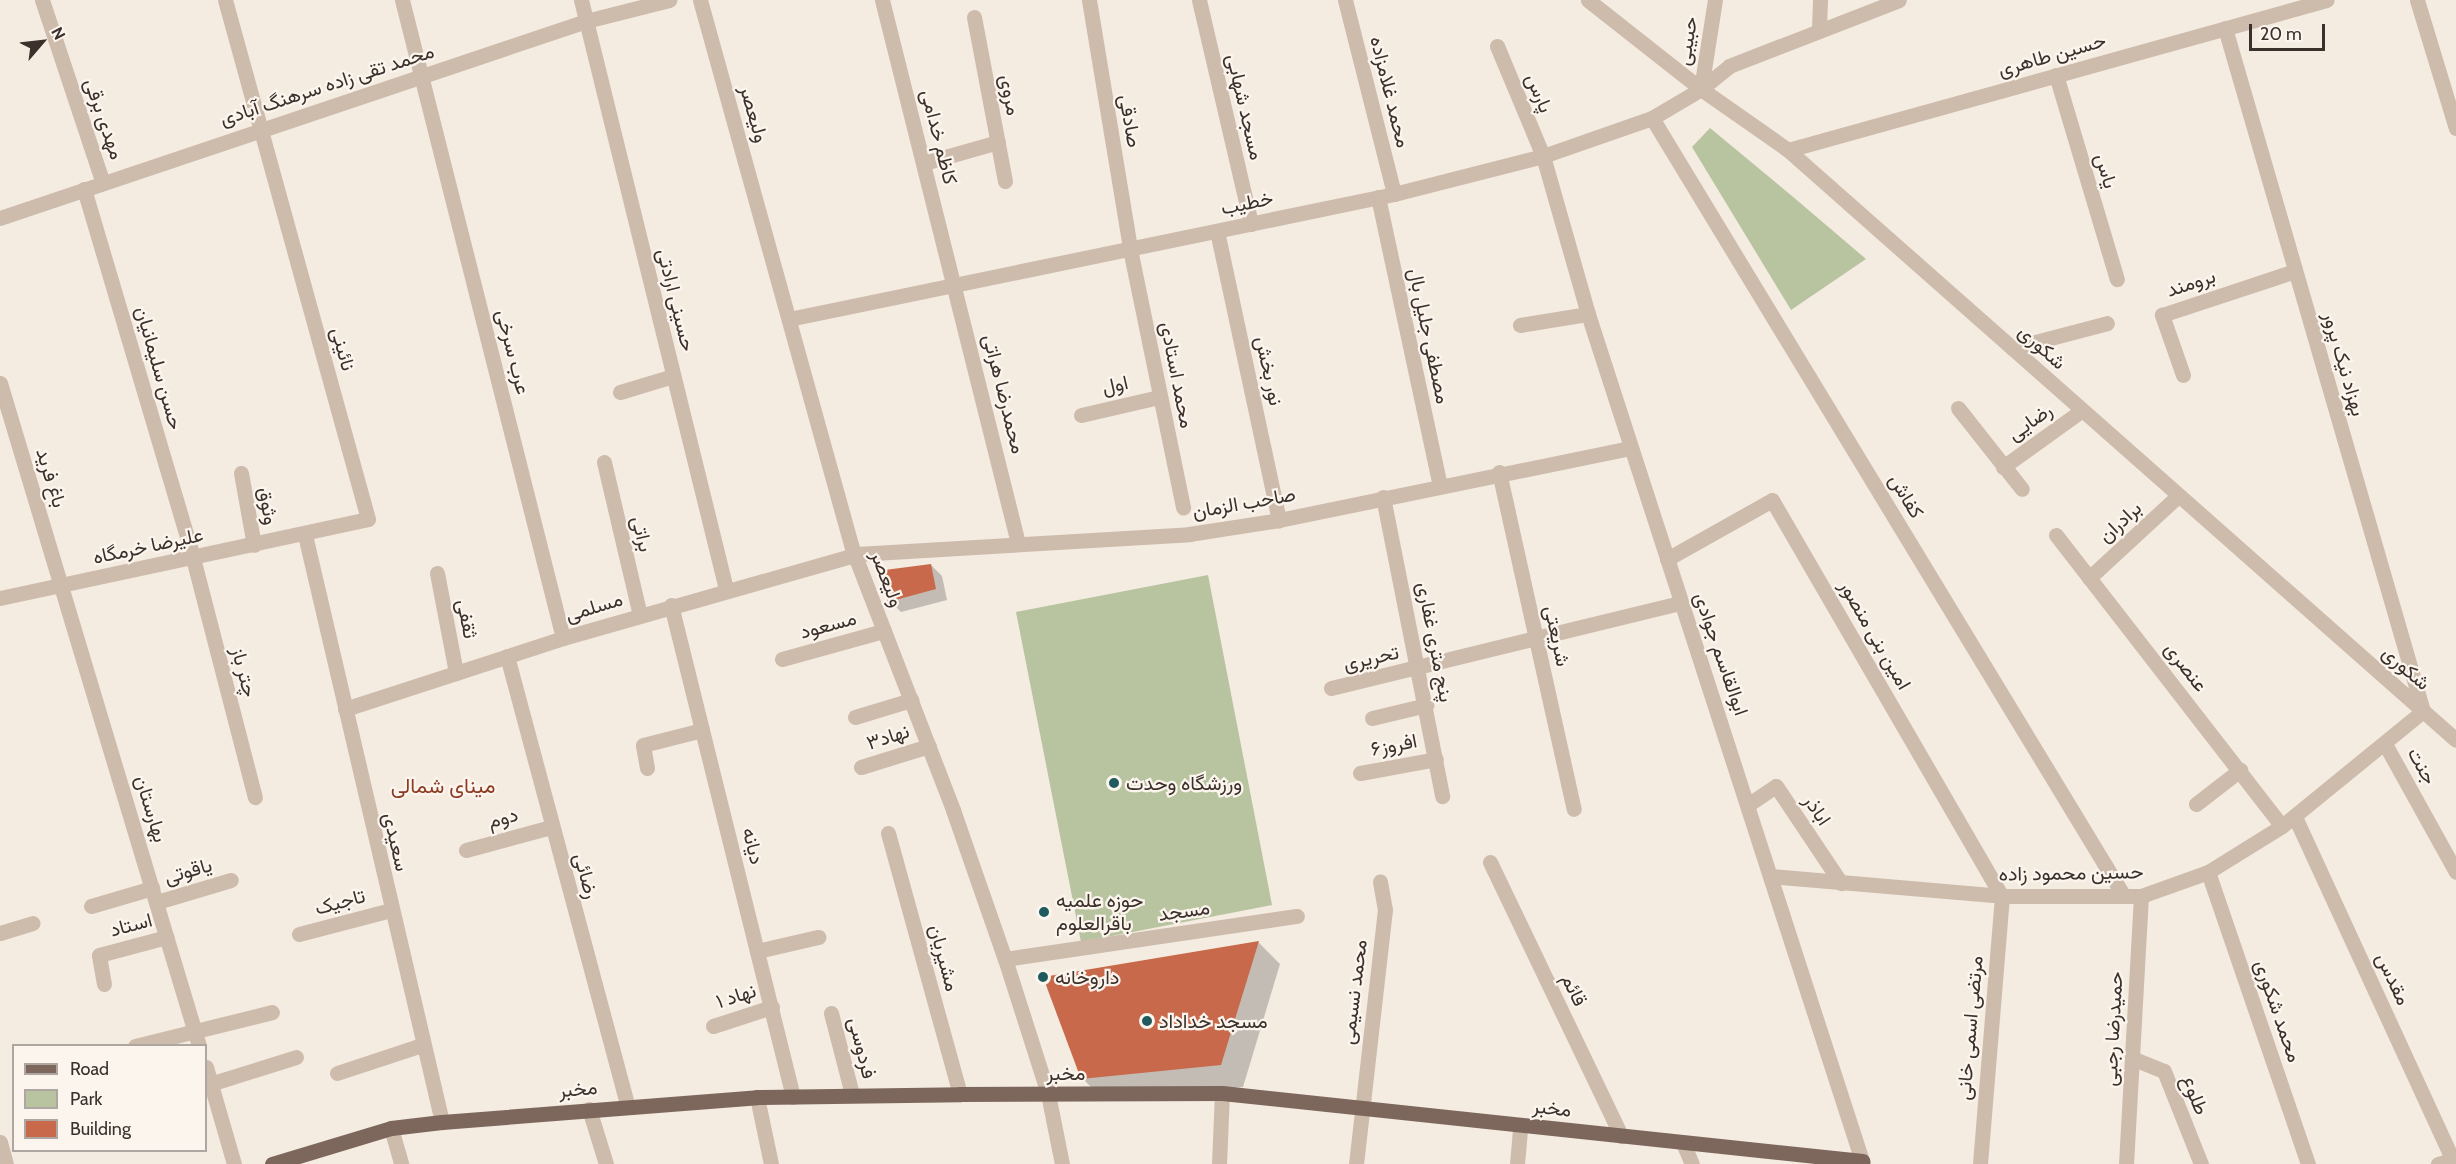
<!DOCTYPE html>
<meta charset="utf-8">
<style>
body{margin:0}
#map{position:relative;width:2456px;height:1164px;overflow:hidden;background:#f4ebe1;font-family:Cabin,Vazirmatn,sans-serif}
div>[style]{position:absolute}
.green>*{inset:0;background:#b8c4a0}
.shadow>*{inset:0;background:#0003}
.building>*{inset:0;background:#c8694b}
.minor>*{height:15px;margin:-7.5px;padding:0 7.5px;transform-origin:7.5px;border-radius:7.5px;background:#cdbbac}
.major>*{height:15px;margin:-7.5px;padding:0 7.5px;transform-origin:7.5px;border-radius:7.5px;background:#7d675c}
.dots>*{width:16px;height:16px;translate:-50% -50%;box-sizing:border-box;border:3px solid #fbf5ee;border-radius:50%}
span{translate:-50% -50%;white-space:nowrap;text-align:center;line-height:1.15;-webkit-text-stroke:4.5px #fbf5ee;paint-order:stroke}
.street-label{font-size:20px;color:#3b302b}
.poi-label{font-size:20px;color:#3b302b}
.left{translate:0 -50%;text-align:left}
.neighbourhood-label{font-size:21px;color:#8c3b22}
.legend{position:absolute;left:12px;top:1044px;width:195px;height:108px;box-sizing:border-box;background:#fbf5ee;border:2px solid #aea6a0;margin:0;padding:8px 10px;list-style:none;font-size:18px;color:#3b302b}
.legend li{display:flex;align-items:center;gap:12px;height:30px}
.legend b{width:30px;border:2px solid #aea6a0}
.north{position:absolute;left:12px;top:12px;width:60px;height:60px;-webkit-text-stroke:4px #fbf5ee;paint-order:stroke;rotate:62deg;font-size:16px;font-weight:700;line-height:24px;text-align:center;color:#3b302b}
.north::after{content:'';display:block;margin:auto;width:21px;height:27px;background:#3b302b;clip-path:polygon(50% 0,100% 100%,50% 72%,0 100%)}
.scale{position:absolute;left:2249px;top:24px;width:76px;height:27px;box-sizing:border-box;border:3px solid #3b302b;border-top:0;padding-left:8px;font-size:18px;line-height:21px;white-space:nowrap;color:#3b302b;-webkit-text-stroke:4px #fbf5ee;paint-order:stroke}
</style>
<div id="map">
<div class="green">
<i style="clip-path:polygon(1710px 128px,1792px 196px,1866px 259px,1791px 310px,1692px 147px)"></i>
<i style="clip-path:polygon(1208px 575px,1272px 905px,1081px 942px,1016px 612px)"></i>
</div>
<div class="shadow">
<i style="clip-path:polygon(931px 565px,942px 576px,947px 600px,901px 612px,890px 601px)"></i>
<i style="clip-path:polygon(1259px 943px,1280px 964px,1243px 1087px,1105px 1101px,1083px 1079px,1045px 978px)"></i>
</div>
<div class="building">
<i style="clip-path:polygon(931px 564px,936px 589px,888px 602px,877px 571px)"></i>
<i style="clip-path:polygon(1259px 941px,1221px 1065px,1081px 1079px,1043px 977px)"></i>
</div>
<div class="minor">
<i style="left:42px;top:0;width:193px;rotate:71.6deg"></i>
<i style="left:402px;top:0;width:658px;rotate:75.84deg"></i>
<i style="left:581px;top:0;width:607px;rotate:76.17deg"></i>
<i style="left:700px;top:0;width:569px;rotate:74.5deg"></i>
<i style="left:852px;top:548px;width:281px;rotate:68.9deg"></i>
<i style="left:953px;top:810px;width:158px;rotate:70.8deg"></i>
<i style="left:1005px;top:959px;width:142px;rotate:72.3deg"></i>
<i style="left:1048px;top:1094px;width:71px;rotate:78.7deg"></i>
<i style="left:882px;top:0;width:560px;rotate:75.94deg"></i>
<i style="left:1089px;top:0;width:252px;rotate:80.6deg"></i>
<i style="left:1130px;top:249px;width:264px;rotate:78.4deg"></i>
<i style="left:1199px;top:0;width:230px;rotate:76.9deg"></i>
<i style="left:1345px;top:0;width:200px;rotate:75.8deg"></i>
<i style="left:1588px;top:0;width:144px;rotate:38.2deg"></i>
<i style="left:1701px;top:89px;width:106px;rotate:35deg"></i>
<i style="left:1788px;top:150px;width:891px;rotate:41.45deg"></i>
<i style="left:2417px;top:0;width:134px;rotate:73.1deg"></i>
<i style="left:974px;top:17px;width:167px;rotate:79.3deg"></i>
<i style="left:1819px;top:29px;width:29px;rotate:-88deg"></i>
<i style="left:1497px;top:46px;width:119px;rotate:67.3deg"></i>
<i style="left:1543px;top:156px;width:164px;rotate:74.1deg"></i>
<i style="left:1588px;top:314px;width:893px;rotate:72.07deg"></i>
<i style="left:2056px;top:75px;width:213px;rotate:73.4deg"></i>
<i style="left:1701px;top:89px;width:90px;rotate:-81.1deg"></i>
<i style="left:1652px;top:118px;width:910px;rotate:58.76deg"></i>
<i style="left:1788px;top:150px;width:559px;rotate:-15.55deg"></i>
<i style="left:924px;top:163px;width:77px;rotate:-15.8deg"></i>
<i style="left:84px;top:189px;width:385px;rotate:73.5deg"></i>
<i style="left:193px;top:558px;width:247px;rotate:75.5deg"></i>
<i style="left:1378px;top:197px;width:295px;rotate:77.9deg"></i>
<i style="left:0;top:218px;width:618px;rotate:-18.58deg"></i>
<i style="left:586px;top:21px;width:86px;rotate:-14.2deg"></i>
<i style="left:1217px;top:231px;width:296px;rotate:77.9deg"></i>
<i style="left:789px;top:319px;width:618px;rotate:-11.67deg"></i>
<i style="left:1394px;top:194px;width:154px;rotate:-14.3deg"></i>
<i style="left:1543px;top:156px;width:115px;rotate:-19.2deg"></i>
<i style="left:1652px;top:118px;width:57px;rotate:-30.6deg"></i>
<i style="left:1701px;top:89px;width:36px;rotate:-39deg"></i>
<i style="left:1729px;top:66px;width:182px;rotate:-21.2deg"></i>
<i style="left:1520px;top:325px;width:69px;rotate:-9.2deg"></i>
<i style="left:2012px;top:348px;width:98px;rotate:-14.7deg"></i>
<i style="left:2183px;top:375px;width:64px;rotate:-109.3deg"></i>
<i style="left:2162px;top:315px;width:140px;rotate:-18.3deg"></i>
<i style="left:0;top:383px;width:692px;rotate:73.29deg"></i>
<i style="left:620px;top:392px;width:55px;rotate:-16.8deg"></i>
<i style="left:1958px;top:408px;width:103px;rotate:51.7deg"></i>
<i style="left:1081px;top:415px;width:80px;rotate:-13deg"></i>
<i style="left:604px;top:462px;width:157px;rotate:76.8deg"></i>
<i style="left:2003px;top:467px;width:96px;rotate:-35.7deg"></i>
<i style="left:1499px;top:472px;width:345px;rotate:77.5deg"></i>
<i style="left:241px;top:473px;width:73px;rotate:79.8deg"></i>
<i style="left:1383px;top:497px;width:305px;rotate:78.8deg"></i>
<i style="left:305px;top:535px;width:603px;rotate:76.86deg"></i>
<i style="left:2056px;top:535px;width:368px;rotate:52.2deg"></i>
<i style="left:1667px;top:559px;width:120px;rotate:-29.3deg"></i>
<i style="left:1772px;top:500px;width:458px;rotate:59.9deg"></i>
<i style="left:2002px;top:896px;width:269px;rotate:94.7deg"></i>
<i style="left:437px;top:573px;width:102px;rotate:79.2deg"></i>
<i style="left:2089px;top:578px;width:121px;rotate:-42.7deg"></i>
<i style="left:0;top:598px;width:376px;rotate:-12.1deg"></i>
<i style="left:368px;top:519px;width:538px;rotate:-105.4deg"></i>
<i style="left:671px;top:605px;width:507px;rotate:76.07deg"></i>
<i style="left:507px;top:656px;width:467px;rotate:75deg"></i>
<i style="left:782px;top:659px;width:106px;rotate:-15.4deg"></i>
<i style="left:1331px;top:688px;width:360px;rotate:-13.7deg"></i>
<i style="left:345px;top:709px;width:229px;rotate:-18deg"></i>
<i style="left:563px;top:638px;width:306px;rotate:-15.9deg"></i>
<i style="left:857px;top:554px;width:333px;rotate:-3.4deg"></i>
<i style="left:1189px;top:534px;width:91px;rotate:-8.8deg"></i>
<i style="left:1279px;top:520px;width:359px;rotate:-11.6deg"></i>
<i style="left:855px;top:717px;width:59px;rotate:-16.9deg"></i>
<i style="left:1372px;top:718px;width:56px;rotate:-13.5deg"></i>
<i style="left:2385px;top:744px;width:146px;rotate:61deg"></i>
<i style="left:861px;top:767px;width:71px;rotate:-17.2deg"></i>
<i style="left:647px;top:768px;width:23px;rotate:-100deg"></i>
<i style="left:643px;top:745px;width:61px;rotate:-14.3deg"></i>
<i style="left:1360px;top:773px;width:77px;rotate:-10.4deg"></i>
<i style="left:1749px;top:804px;width:32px;rotate:-34deg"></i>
<i style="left:1776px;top:786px;width:117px;rotate:56.2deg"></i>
<i style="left:2196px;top:804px;width:56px;rotate:-37.7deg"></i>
<i style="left:2295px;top:817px;width:378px;rotate:65.3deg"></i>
<i style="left:888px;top:833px;width:271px;rotate:74.6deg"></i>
<i style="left:466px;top:850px;width:88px;rotate:-15.1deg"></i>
<i style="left:1490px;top:862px;width:304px;rotate:64.4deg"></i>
<i style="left:2208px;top:872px;width:309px;rotate:71.1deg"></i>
<i style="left:1770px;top:876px;width:233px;rotate:4.9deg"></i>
<i style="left:2002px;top:896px;width:139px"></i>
<i style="left:2141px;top:896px;width:71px;rotate:-19.7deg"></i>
<i style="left:2208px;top:872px;width:87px;rotate:-31.9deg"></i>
<i style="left:2282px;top:826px;width:182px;rotate:-39.2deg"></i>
<i style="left:2423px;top:711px;width:711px;rotate:-106.17deg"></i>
<i style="left:157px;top:902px;width:77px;rotate:-16.6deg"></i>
<i style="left:91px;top:906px;width:64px;rotate:-16.4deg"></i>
<i style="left:0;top:933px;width:34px;rotate:-17deg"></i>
<i style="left:299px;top:934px;width:95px;rotate:-14.6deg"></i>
<i style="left:757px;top:951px;width:63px;rotate:-12.9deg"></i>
<i style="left:1005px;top:959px;width:295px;rotate:-8.4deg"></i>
<i style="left:104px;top:984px;width:29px;rotate:-100deg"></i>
<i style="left:99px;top:955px;width:70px;rotate:-14.8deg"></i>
<i style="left:831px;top:1013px;width:84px;rotate:75.5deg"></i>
<i style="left:713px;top:1026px;width:62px;rotate:-17.9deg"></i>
<i style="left:135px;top:1046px;width:141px;rotate:-13.9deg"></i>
<i style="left:2134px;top:1059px;width:32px;rotate:22deg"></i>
<i style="left:2164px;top:1071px;width:100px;rotate:68.3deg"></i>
<i style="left:206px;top:1067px;width:101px;rotate:73.9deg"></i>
<i style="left:337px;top:1073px;width:89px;rotate:-18.2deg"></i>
<i style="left:210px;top:1084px;width:90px;rotate:-17.4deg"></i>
<i style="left:757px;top:1097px;width:68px;rotate:78.2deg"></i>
<i style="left:589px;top:1109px;width:58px;rotate:72.8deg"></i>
<i style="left:391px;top:1128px;width:37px;rotate:74deg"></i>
<i style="left:0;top:1142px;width:23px;rotate:75deg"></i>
<i style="left:1683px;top:1143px;width:23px;rotate:67deg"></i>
<i style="left:1219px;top:1164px;width:71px;rotate:-87.6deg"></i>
<i style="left:1356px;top:1164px;width:256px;rotate:-83.5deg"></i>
<i style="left:1385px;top:910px;width:29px;rotate:-100deg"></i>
<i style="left:1517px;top:1164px;width:38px;rotate:-85deg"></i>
<i style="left:2126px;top:1164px;width:268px;rotate:-86.8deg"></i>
<i style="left:2438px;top:1164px;width:19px;rotate:-16deg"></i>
</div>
<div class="major">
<i style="left:272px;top:1164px;width:124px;rotate:-16.8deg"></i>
<i style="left:391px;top:1128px;width:51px;rotate:-6.7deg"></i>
<i style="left:442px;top:1122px;width:316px;rotate:-4.5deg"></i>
<i style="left:757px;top:1097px;width:203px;rotate:-0.8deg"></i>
<i style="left:960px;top:1094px;width:262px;rotate:-0.2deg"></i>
<i style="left:1222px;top:1093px;width:644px;rotate:6.06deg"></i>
</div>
<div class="dots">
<i style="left:1114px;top:783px;background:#1f5a5e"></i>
<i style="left:1044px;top:912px;background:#1f5a5e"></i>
<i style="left:1043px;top:977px;background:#1f5a5e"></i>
<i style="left:1147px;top:1021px;background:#1f5a5e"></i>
</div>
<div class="street-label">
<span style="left:1687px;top:41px;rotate:-81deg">حبیبی</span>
<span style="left:2052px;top:55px;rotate:-16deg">حسین طاهری</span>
<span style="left:327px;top:85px;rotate:-18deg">محمد تقی زاده سرهنگ آبادی</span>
<span style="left:1390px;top:92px;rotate:76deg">محمد غلامزاده</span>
<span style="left:1539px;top:93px;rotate:67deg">پارس</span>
<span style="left:1010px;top:95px;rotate:79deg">مروی</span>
<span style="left:1245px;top:107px;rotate:77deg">مسجد شهابی</span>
<span style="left:754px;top:114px;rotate:74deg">ولیعصر</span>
<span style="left:104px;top:119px;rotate:71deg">مهدی برقی</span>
<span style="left:1130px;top:121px;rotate:80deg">صادقی</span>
<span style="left:939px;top:137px;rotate:76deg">کاظم خدامی</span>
<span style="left:2106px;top:171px;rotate:73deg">یاس</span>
<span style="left:1247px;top:203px;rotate:-12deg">خطیب</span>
<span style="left:2191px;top:283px;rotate:-18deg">برومند</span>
<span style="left:676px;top:300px;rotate:76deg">حسینی ارادتی</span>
<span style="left:1429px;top:336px;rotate:78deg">مصطفی جلیل بال</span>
<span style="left:2042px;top:347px;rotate:42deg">شکوری</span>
<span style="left:343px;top:349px;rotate:75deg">نائینی</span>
<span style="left:513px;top:352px;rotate:76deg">عرب سرخی</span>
<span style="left:2344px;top:364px;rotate:74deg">بهزاد نیک پرور</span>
<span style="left:159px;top:368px;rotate:74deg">حسن سلیمانیان</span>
<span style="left:1269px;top:371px;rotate:78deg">نور بخش</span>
<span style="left:1177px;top:375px;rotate:79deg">محمد استادی</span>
<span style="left:1115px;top:385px;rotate:-13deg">اول</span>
<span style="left:1004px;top:394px;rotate:76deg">محمدرضا هراتی</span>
<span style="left:2030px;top:422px;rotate:-35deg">رضایی</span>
<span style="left:51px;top:478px;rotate:73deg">باغ فرید</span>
<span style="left:1906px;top:496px;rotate:59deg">کفاش</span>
<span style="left:1244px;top:503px;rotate:-10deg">صاحب الزمان</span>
<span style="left:268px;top:506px;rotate:80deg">وثوق</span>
<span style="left:2120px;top:522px;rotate:-43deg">برادران</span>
<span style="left:642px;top:534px;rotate:77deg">براتی</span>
<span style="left:148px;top:546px;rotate:-12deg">علیرضا خرمگاه</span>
<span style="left:887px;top:579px;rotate:69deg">ولیعصر</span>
<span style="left:594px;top:607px;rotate:-17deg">مسلمی</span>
<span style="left:467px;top:619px;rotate:79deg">ثقفی</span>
<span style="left:828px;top:625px;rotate:-15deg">مسعود</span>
<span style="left:1875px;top:635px;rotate:60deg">امین بنی منصور</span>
<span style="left:1557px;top:636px;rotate:78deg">شریعتی</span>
<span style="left:1435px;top:642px;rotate:79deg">پنج متری غفاری</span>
<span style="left:1721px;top:654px;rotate:71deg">ابوالقاسم جوادی</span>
<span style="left:1371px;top:658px;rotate:-13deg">تحریری</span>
<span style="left:2186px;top:667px;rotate:52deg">عنصری</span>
<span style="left:2406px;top:668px;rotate:41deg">شکوری</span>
<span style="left:244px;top:672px;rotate:75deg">چتر باز</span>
<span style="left:888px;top:737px;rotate:-18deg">نهاد۳</span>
<span style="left:1394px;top:745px;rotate:-11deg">افروز۶</span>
<span style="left:2422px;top:766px;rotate:61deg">جنت</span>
<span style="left:151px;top:809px;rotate:73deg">بهارستان</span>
<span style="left:1817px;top:810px;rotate:56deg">اباذر</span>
<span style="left:503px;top:818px;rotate:-15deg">دوم</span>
<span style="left:396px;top:842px;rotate:77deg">سعیدی</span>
<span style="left:753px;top:846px;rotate:76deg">دیانه</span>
<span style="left:188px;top:871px;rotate:-16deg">یاقوتی</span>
<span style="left:2071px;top:873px;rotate:-1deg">حسین محمود زاده</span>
<span style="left:586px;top:876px;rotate:75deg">رضائی</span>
<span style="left:340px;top:902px;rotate:-15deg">تاجیک</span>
<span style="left:1184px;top:911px;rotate:-8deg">مسجد</span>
<span style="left:131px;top:925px;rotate:-15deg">استاد</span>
<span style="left:944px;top:958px;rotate:75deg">مشیریان</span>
<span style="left:2393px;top:979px;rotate:65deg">مقدس</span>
<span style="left:1574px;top:990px;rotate:64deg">قائم</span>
<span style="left:1354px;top:992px;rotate:-83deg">محمد نسیمی</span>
<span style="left:736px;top:996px;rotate:-18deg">نهاد ۱</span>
<span style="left:2278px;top:1011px;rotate:71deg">محمد شکوری</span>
<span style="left:1970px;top:1028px;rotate:-85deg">مرتضی اسمی خانی</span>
<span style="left:2113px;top:1029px;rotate:-87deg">حمیدرضا رجبی</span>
<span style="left:862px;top:1048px;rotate:76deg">فردوسی</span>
<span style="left:1066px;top:1073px">مخبر</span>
<span style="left:578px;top:1089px;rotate:-5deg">مخبر</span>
<span style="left:2195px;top:1095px;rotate:68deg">طلوع</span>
<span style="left:1552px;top:1108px;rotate:6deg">مخبر</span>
</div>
<div class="poi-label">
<span class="left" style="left:1126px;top:783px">ورزشگاه وحدت</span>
<span class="left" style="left:1056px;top:912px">حوزه علمیه<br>باقرالعلوم</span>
<span class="left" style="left:1055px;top:977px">داروخانه</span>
<span class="left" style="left:1159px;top:1021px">مسجد خداداد</span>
</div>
<div class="neighbourhood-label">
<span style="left:443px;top:786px">مینای شمالی</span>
</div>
<ul class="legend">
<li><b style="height:8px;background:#7d675c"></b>Road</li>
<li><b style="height:16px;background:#b8c4a0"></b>Park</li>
<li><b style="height:16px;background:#c8694b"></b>Building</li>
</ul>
<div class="north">N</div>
<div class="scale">20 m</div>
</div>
